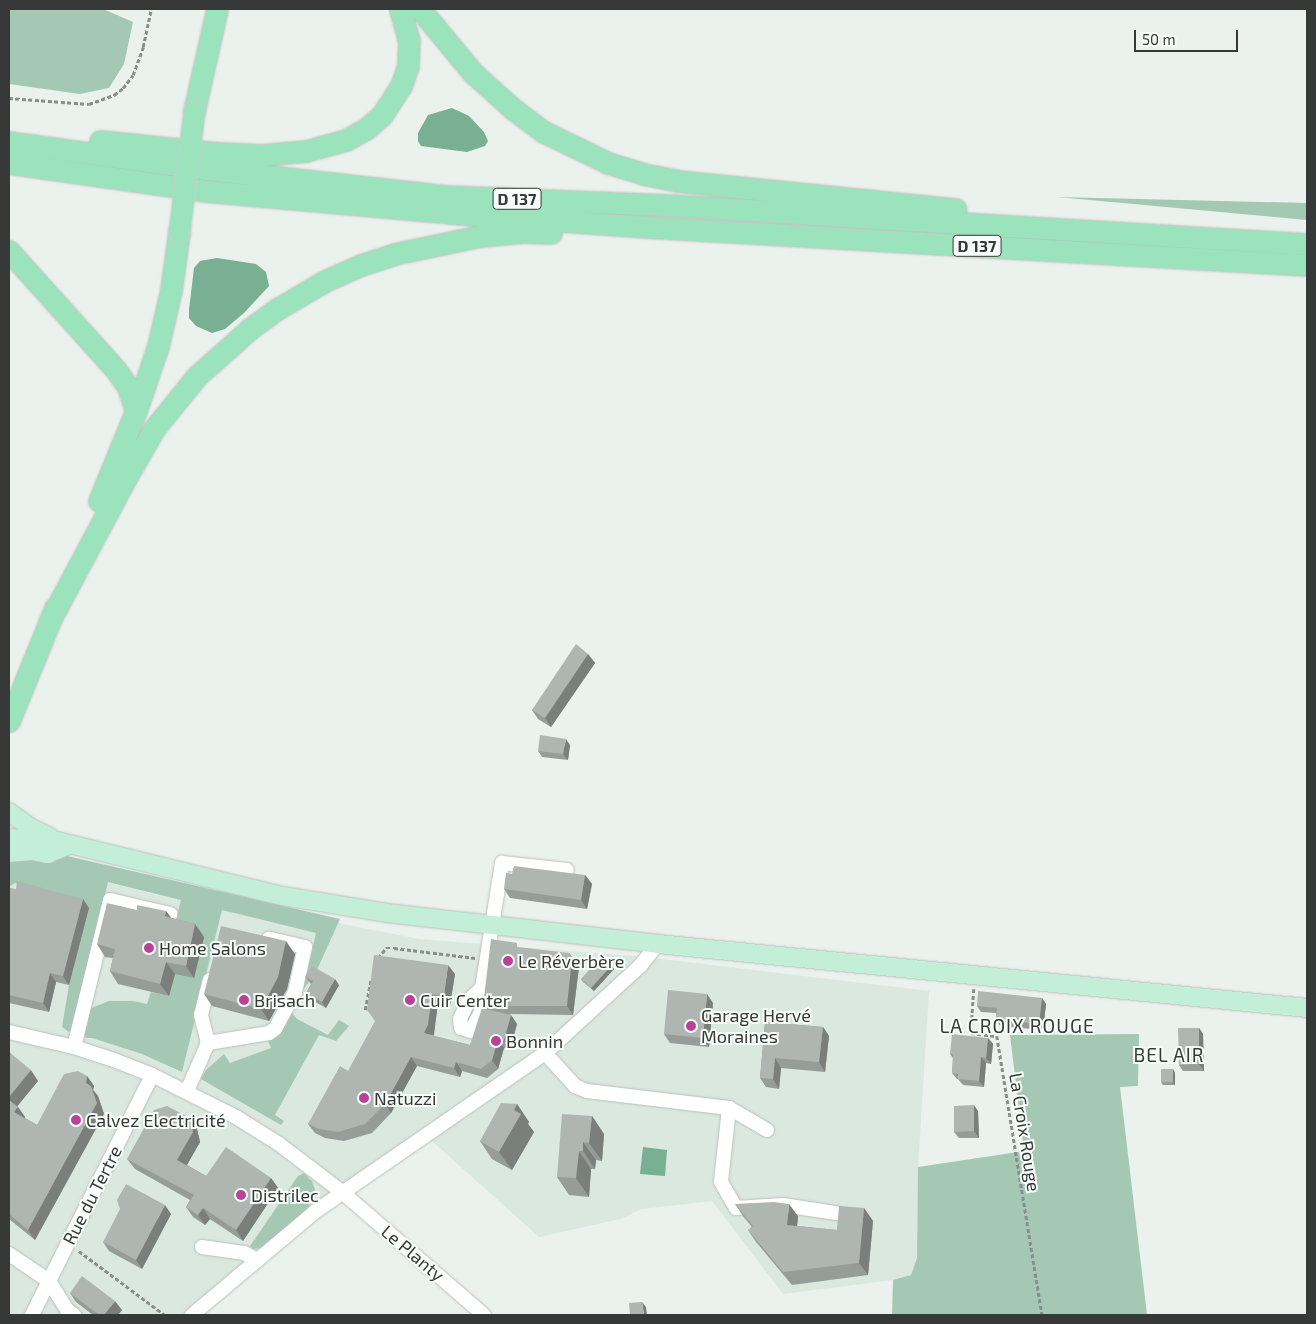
<!DOCTYPE html>
<meta charset="utf-8">
<style>
body{margin:0}
#map{position:relative;width:1316px;height:1324px;overflow:hidden;background:#ebf1ed;font-family:"Exo 2",sans-serif}
div>[style]{position:absolute}
.built>*{inset:0;background:#dae8df}
.green>*{inset:0;background:#a5c8b4}
.water>*{inset:0;background:#79af92}
.path>*{height:2.5px;margin-top:-1.25px;transform-origin:0;background:repeating-linear-gradient(90deg,#898d8b 0 4px,transparent 0 6.5px)}
.roads{filter:drop-shadow(0 0 1px #bac0bc) drop-shadow(0 0 1px #bac0bc)}
.minor>*{height:14px;margin:-7px;padding:0 7px;transform-origin:7px;border-radius:7px;background:#fff}
.major>*{height:18px;margin:-9px;padding:0 9px;transform-origin:9px;border-radius:9px;background:#c3eed7}
.highway>*{height:21px;margin:-10.5px;padding:0 10.5px;transform-origin:10.5px;border-radius:10.5px;background:#9be3bc}
.bridges{filter:drop-shadow(0 0 1px #cbcccb) drop-shadow(0 0 1px #cbcccb)}
.highway-bridge>*{height:21px;margin:-10.5px;padding:0 10.5px;transform-origin:10.5px;border-radius:10.5px;background:#9be3bc}
.wall>*{inset:0;background:#969c98}
.shaded-wall>*{inset:0;background:#7a7f7c}
.building>*{inset:0;background:#afb5b1}
.dots>*{width:14px;height:14px;translate:-50% -50%;box-sizing:border-box;border:2px solid #f8fffb;border-radius:50%}
span{translate:-50% -50%;white-space:nowrap;text-align:center;line-height:1.15;-webkit-text-stroke:4px #f8fffb;paint-order:stroke}
.shield-label span{padding:1px 4px;background:#f8fffb;border:1px solid;border-radius:4px;-webkit-text-stroke-width:0}
.shield-label{font-size:16px;color:#363938;font-weight:700}
.poi-label{font-size:18px;color:#363938}
.left{translate:0 -50%;text-align:left}
.street-label{font-size:18px;color:#363938}
.neighbourhood-label{font-size:19px;color:#353b37;letter-spacing:1px}
.frame{position:absolute;inset:0;border:10px solid #363938;pointer-events:none}
.scale{position:absolute;left:1134px;top:30px;width:104px;height:22px;box-sizing:border-box;border:2px solid #363938;border-top:0;padding-left:6px;font-size:15px;line-height:18px;white-space:nowrap;color:#363938;-webkit-text-stroke:4px #f8fffb;paint-order:stroke}
</style>
<div id="map">
<div class="built">
<i style="clip-path:polygon(9px 858px,419px 939px,645px 957px,929px 991px,918px 1167px,917px 1258px,911px 1275px,893px 1280px,783px 1294px,712px 1201px,642px 1209px,620px 1219px,539px 1237px,423px 1133px,188px 1315px,9px 1315px)"></i>
</div>
<div class="green">
<i style="clip-path:polygon(9px 9px,103px 9px,133px 22px,124px 64px,109px 88px,80px 94px,9px 84px)"></i>
<i style="clip-path:polygon(1057px 197px,1307px 203px,1307px 220px,1274px 217px)"></i>
<i style="clip-path:polygon(9px 847px,28px 847px,340px 919px,316px 972px,303px 990px,316px 933px,222px 910px,182px 1072px,142px 1054px,92px 1038px,86px 1038px,84px 1034px,89px 1009px,109px 1001px,133px 1001px,147px 1004px,151px 992px,169px 996px,174px 928px,181px 900px,108px 882px,73px 1029px,69px 1032px,62px 1027px,69px 985px,89px 908px,21px 884px,15px 883px,9px 887px)"></i>
<i style="clip-path:polygon(292px 1013px,297px 1019px,328px 1035px,339px 1020px,349px 1026px,336px 1041px,319px 1035px,275px 1115px,284px 1121px,281px 1125px,201px 1079px,206px 1070px,224px 1054px,230px 1063px,271px 1048px,268px 1041px,279px 1033px)"></i>
<i style="clip-path:polygon(1139px 1034px,1138px 1086px,1120px 1087px,1147px 1315px,892px 1315px,893px 1280px,911px 1275px,917px 1258px,918px 1167px,1024px 1151px,1010px 1035px)"></i>
<i style="clip-path:polygon(304px 1173px,312px 1181px,315px 1190px,311px 1203px,304px 1213px,261px 1248px,253px 1249px,250px 1246px,298px 1176px)"></i>
</div>
<div class="water">
<i style="clip-path:polygon(452px 108px,469px 116px,484px 132px,488px 141px,485px 146px,467px 152px,421px 146px,418px 141px,418px 133px,428px 115px)"></i>
<i style="clip-path:polygon(217px 258px,256px 264px,266px 272px,269px 286px,244px 313px,225px 329px,212px 333px,196px 326px,189px 318px,189px 310px,194px 268px,200px 261px)"></i>
<i style="clip-path:polygon(643px 1147px,667px 1150px,665px 1176px,640px 1174px)"></i>
</div>
<div class="path">
<i style="left:9px;top:98px;width:80px;rotate:4.3deg"></i>
<i style="left:89px;top:104px;width:27px;rotate:-20deg"></i>
<i style="left:114px;top:95px;width:11px;rotate:-38deg"></i>
<i style="left:123px;top:88px;width:16px;rotate:-52deg"></i>
<i style="left:133px;top:75px;width:30px;rotate:-70deg"></i>
<i style="left:143px;top:47px;width:39px;rotate:-78deg"></i>
<i style="left:378px;top:958px;width:13px;rotate:-51deg"></i>
<i style="left:386px;top:948px;width:8px"></i>
<i style="left:394px;top:948px;width:82px;rotate:7deg"></i>
<i style="left:974px;top:989px;width:44px;rotate:93.9deg"></i>
<i style="left:971px;top:1033px;width:26px;rotate:7deg"></i>
<i style="left:997px;top:1036px;width:283px;rotate:80.8deg"></i>
<i style="left:365px;top:1010px;width:32px;rotate:-79deg"></i>
<i style="left:79px;top:1251px;width:107px;rotate:36.7deg"></i>
</div>
<div class="roads">
<div class="minor">
<i style="left:482px;top:988px;width:24px;rotate:92deg"></i>
<i style="left:481px;top:1012px;width:21px;rotate:118deg"></i>
<i style="left:471px;top:1031px;width:10px;rotate:-163deg"></i>
<i style="left:461px;top:1028px;width:9px;rotate:-96deg"></i>
<i style="left:460px;top:1019px;width:21px;rotate:-65deg"></i>
<i style="left:469px;top:1000px;width:18px;rotate:-43deg"></i>
<i style="left:482px;top:988px;width:127px;rotate:-80.9deg"></i>
<i style="left:502px;top:863px;width:65px;rotate:6.1deg"></i>
<i style="left:9px;top:1032px;width:67px;rotate:13deg"></i>
<i style="left:74px;top:1047px;width:42px;rotate:18deg"></i>
<i style="left:114px;top:1060px;width:41px;rotate:21.5deg"></i>
<i style="left:152px;top:1075px;width:94px;rotate:26.6deg"></i>
<i style="left:236px;top:1117px;width:51px;rotate:32.1deg"></i>
<i style="left:279px;top:1144px;width:79px;rotate:37.3deg"></i>
<i style="left:342px;top:1192px;width:188px;rotate:40.9deg"></i>
<i style="left:208px;top:1043px;width:29px;rotate:-104deg"></i>
<i style="left:201px;top:1015px;width:36px;rotate:-76deg"></i>
<i style="left:74px;top:1047px;width:151px;rotate:-76.2deg"></i>
<i style="left:110px;top:900px;width:62px;rotate:13.1deg"></i>
<i style="left:545px;top:1053px;width:45px;rotate:47.7deg"></i>
<i style="left:575px;top:1086px;width:13px;rotate:23deg"></i>
<i style="left:587px;top:1091px;width:143px;rotate:6.8deg"></i>
<i style="left:729px;top:1108px;width:44px;rotate:30.1deg"></i>
<i style="left:187px;top:1091px;width:52px;rotate:-66.4deg"></i>
<i style="left:208px;top:1043px;width:62px;rotate:-9.3deg"></i>
<i style="left:269px;top:1033px;width:7px;rotate:-34deg"></i>
<i style="left:275px;top:1029px;width:42px;rotate:-61.6deg"></i>
<i style="left:295px;top:992px;width:46px;rotate:-77.5deg"></i>
<i style="left:305px;top:947px;width:37px;rotate:-167deg"></i>
<i style="left:729px;top:1108px;width:74px;rotate:96.2deg"></i>
<i style="left:721px;top:1182px;width:30px;rotate:60deg"></i>
<i style="left:736px;top:1208px;width:47px;rotate:-3.7deg"></i>
<i style="left:783px;top:1205px;width:54px;rotate:8.6deg"></i>
<i style="left:202px;top:1247px;width:42px;rotate:8.1deg"></i>
<i style="left:244px;top:1253px;width:15px;rotate:28deg"></i>
<i style="left:9px;top:1254px;width:48px;rotate:34deg"></i>
<i style="left:49px;top:1281px;width:34px;rotate:58deg"></i>
<i style="left:67px;top:1310px;width:9px;rotate:36deg"></i>
<i style="left:32px;top:1315px;width:268px;rotate:-63.4deg"></i>
<i style="left:192px;top:1315px;width:162px;rotate:-40deg"></i>
<i style="left:316px;top:1211px;width:278px;rotate:-34.6deg"></i>
<i style="left:545px;top:1053px;width:129px;rotate:-42.5deg"></i>
<i style="left:640px;top:966px;width:28px;rotate:-51deg"></i>
</div>
<div class="major">
<i style="left:9px;top:812px;width:26px;rotate:36deg"></i>
<i style="left:30px;top:827px;width:22px;rotate:27deg"></i>
<i style="left:9px;top:838px;width:48px;rotate:3.6deg"></i>
<i style="left:57px;top:841px;width:233px;rotate:13.7deg"></i>
<i style="left:283px;top:896px;width:105px;rotate:9.3deg"></i>
<i style="left:387px;top:913px;width:273px;rotate:6.5deg"></i>
<i style="left:658px;top:944px;width:652px;rotate:5.63deg"></i>
<i style="left:9px;top:853px;width:23px;rotate:-5deg"></i>
<i style="left:32px;top:851px;width:16px;rotate:11deg"></i>
<i style="left:48px;top:854px;width:23px;rotate:-23deg"></i>
</div>
<div class="highway">
<i style="left:420px;top:9px;width:83px;rotate:50.4deg"></i>
<i style="left:473px;top:73px;width:54px;rotate:42deg"></i>
<i style="left:513px;top:109px;width:39px;rotate:37deg"></i>
<i style="left:544px;top:132px;width:71px;rotate:25.8deg"></i>
<i style="left:608px;top:163px;width:37px;rotate:17deg"></i>
<i style="left:643px;top:174px;width:36px;rotate:11deg"></i>
<i style="left:678px;top:181px;width:279px;rotate:5.8deg"></i>
<i style="left:194px;top:111px;width:105px;rotate:-77.3deg"></i>
<i style="left:100px;top:141px;width:120px;rotate:5.8deg"></i>
<i style="left:219px;top:153px;width:43px;rotate:2.7deg"></i>
<i style="left:262px;top:155px;width:44px;rotate:-5.2deg"></i>
<i style="left:306px;top:151px;width:41px;rotate:-15.4deg"></i>
<i style="left:346px;top:140px;width:23px;rotate:-29deg"></i>
<i style="left:366px;top:129px;width:21px;rotate:-41deg"></i>
<i style="left:382px;top:115px;width:35px;rotate:-57deg"></i>
<i style="left:401px;top:86px;width:21px;rotate:-71deg"></i>
<i style="left:408px;top:66px;width:25px;rotate:-88deg"></i>
<i style="left:409px;top:41px;width:33px;rotate:-106deg"></i>
<i style="left:9px;top:142px;width:200px;rotate:7.8deg"></i>
<i style="left:207px;top:169px;width:239px;rotate:6.5deg"></i>
<i style="left:444px;top:196px;width:223px;rotate:2.3deg"></i>
<i style="left:667px;top:205px;width:641px;rotate:3.49deg"></i>
<i style="left:9px;top:163px;width:198px;rotate:8.1deg"></i>
<i style="left:205px;top:191px;width:246px;rotate:5.1deg"></i>
<i style="left:450px;top:213px;width:197px;rotate:4.1deg"></i>
<i style="left:647px;top:227px;width:661px;rotate:3.3deg"></i>
<i style="left:9px;top:251px;width:160px;rotate:48deg"></i>
<i style="left:116px;top:370px;width:21px;rotate:55deg"></i>
<i style="left:128px;top:387px;width:25px;rotate:72deg"></i>
<i style="left:99px;top:501px;width:97px;rotate:-67.7deg"></i>
<i style="left:136px;top:411px;width:69px;rotate:-71.3deg"></i>
<i style="left:158px;top:346px;width:57px;rotate:-76.9deg"></i>
<i style="left:171px;top:290px;width:59px;rotate:-82.1deg"></i>
<i style="left:50px;top:620px;width:163px;rotate:-61.9deg"></i>
<i style="left:127px;top:476px;width:54px;rotate:-60.1deg"></i>
<i style="left:154px;top:429px;width:68px;rotate:-50.9deg"></i>
<i style="left:197px;top:376px;width:72px;rotate:-41.6deg"></i>
<i style="left:251px;top:328px;width:34px;rotate:-36deg"></i>
<i style="left:279px;top:308px;width:53px;rotate:-30.4deg"></i>
<i style="left:325px;top:281px;width:39px;rotate:-24deg"></i>
<i style="left:361px;top:265px;width:35px;rotate:-18deg"></i>
<i style="left:394px;top:254px;width:88px;rotate:-11.8deg"></i>
<i style="left:480px;top:236px;width:43px;rotate:-5.3deg"></i>
<i style="left:523px;top:232px;width:28px;rotate:2deg"></i>
<i style="left:9px;top:721px;width:122px;rotate:-67.8deg"></i>
</div>
</div>
<div class="bridges">
<div class="highway-bridge">
<i style="left:179px;top:232px;width:122px;rotate:-82.9deg"></i>
</div>
</div>
<div class="wall">
<i style="clip-path:polygon(588px 654px,595px 663px,551px 727px,538px 719px,532px 710px)"></i>
<i style="clip-path:polygon(570px 745px,568px 760px,542px 757px,538px 751px)"></i>
<i style="clip-path:polygon(512px 874px,585px 875px,592px 884px,587px 909px,510px 898px,504px 889px)"></i>
<i style="clip-path:polygon(9px 888px,89px 908px,69px 985px,56px 982px,49px 1012px,9px 1003px)"></i>
<i style="clip-path:polygon(137px 910px,166px 911px,171px 918px,195px 924px,204px 937px,194px 978px,175px 974px,169px 996px,118px 984px,110px 971px,113px 958px,105px 957px,97px 944px)"></i>
<i style="clip-path:polygon(521px 948px,579px 967px,573px 1015px,510px 1014px,517px 1024px,510px 1049px,504px 1048px,498px 1069px,487px 1078px,462px 1071px,460px 1077px,417px 1066px,391px 1113px,372px 1133px,344px 1141px,325px 1138px,315px 1133px,308px 1124px,348px 1071px,455px 974px,450px 1005px,438px 1003px,433px 1036px,470px 1045px,485px 1008px,483px 1006px)"></i>
<i style="clip-path:polygon(295px 954px,287px 989px,269px 1021px,212px 1006px,204px 994px)"></i>
<i style="clip-path:polygon(611px 966px,614px 969px,594px 991px,583px 982px,581px 979px)"></i>
<i style="clip-path:polygon(305px 977px,339px 985px,326px 1008px,310px 999px,306px 993px,311px 984px)"></i>
<i style="clip-path:polygon(1042px 998px,1046px 1004px,1043px 1030px,1000px 1026px,996px 1019px,996px 1013px,981px 1012px,977px 1006px)"></i>
<i style="clip-path:polygon(713px 1003px,709px 1047px,670px 1043px,664px 1034px)"></i>
<i style="clip-path:polygon(765px 1022px,823px 1027px,829px 1036px,825px 1072px,781px 1068px,779px 1089px,766px 1087px,760px 1078px)"></i>
<i style="clip-path:polygon(1199px 1028px,1203px 1034px,1204px 1071px,1183px 1071px,1179px 1065px)"></i>
<i style="clip-path:polygon(988px 1038px,993px 1044px,991px 1064px,986px 1063px,984px 1087px,963px 1085px,958px 1079px,957px 1079px,952px 1073px,953px 1058px,950px 1054px)"></i>
<i style="clip-path:polygon(9px 1052px,38px 1081px,17px 1106px,25px 1117px,25px 1118px,37px 1125px,87px 1076px,94px 1086px,93px 1090px,98px 1096px,104px 1114px,35px 1240px,9px 1219px)"></i>
<i style="clip-path:polygon(1173px 1069px,1175px 1073px,1175px 1085px,1163px 1085px,1161px 1082px)"></i>
<i style="clip-path:polygon(517px 1104px,529px 1122px,528px 1124px,534px 1132px,512px 1170px,492px 1159px,480px 1141px)"></i>
<i style="clip-path:polygon(978px 1111px,979px 1138px,959px 1138px,954px 1132px)"></i>
<i style="clip-path:polygon(592px 1116px,604px 1134px,602px 1161px,596px 1160px,595px 1169px,591px 1169px,589px 1197px,569px 1195px,557px 1177px)"></i>
<i style="clip-path:polygon(190px 1118px,197px 1129px,200px 1142px,187px 1165px,206px 1176px,271px 1178px,278px 1188px,243px 1241px,210px 1219px,205px 1225px,193px 1217px,186px 1207px,190px 1200px,135px 1169px,127px 1159px)"></i>
<i style="clip-path:polygon(735px 1204px,798px 1216px,797px 1226px,837px 1230px,864px 1208px,873px 1221px,868px 1275px,792px 1285px,756px 1242px,748px 1230px,752px 1227px,743px 1216px)"></i>
<i style="clip-path:polygon(171px 1214px,142px 1269px,109px 1251px,103px 1242px)"></i>
<i style="clip-path:polygon(70px 1293px,122px 1310px,118px 1315px,93px 1315px,76px 1302px)"></i>
</div>
<div class="shaded-wall">
<i style="clip-path:polygon(588px 654px,595px 663px,551px 727px,545px 718px)"></i>
<i style="clip-path:polygon(566px 739px,570px 745px,568px 760px,563px 754px)"></i>
<i style="clip-path:polygon(585px 875px,592px 884px,587px 909px,581px 900px)"></i>
<i style="clip-path:polygon(83px 899px,89px 908px,69px 985px,63px 976px)"></i>
<i style="clip-path:polygon(166px 911px,175px 923px,165px 916px)"></i>
<i style="clip-path:polygon(195px 924px,204px 937px,194px 978px,186px 966px)"></i>
<i style="clip-path:polygon(286px 941px,295px 954px,287px 989px,269px 1021px,261px 1009px)"></i>
<i style="clip-path:polygon(569px 953px,579px 967px,573px 1015px,567px 1006px)"></i>
<i style="clip-path:polygon(166px 962px,175px 974px,169px 996px,160px 984px)"></i>
<i style="clip-path:polygon(448px 965px,455px 974px,450px 1005px,444px 996px)"></i>
<i style="clip-path:polygon(611px 966px,614px 969px,594px 991px,591px 988px)"></i>
<i style="clip-path:polygon(50px 973px,56px 982px,49px 1012px,43px 1003px)"></i>
<i style="clip-path:polygon(335px 979px,339px 985px,326px 1008px,322px 1002px)"></i>
<i style="clip-path:polygon(432px 994px,438px 1003px,434px 1035px,430px 1042px,424px 1033px)"></i>
<i style="clip-path:polygon(707px 994px,713px 1003px,709px 1047px,703px 1038px)"></i>
<i style="clip-path:polygon(1042px 998px,1046px 1004px,1043px 1030px,1039px 1024px)"></i>
<i style="clip-path:polygon(511px 1015px,517px 1024px,510px 1049px,504px 1040px)"></i>
<i style="clip-path:polygon(823px 1027px,829px 1036px,825px 1072px,819px 1062px)"></i>
<i style="clip-path:polygon(1199px 1028px,1203px 1034px,1204px 1071px,1199px 1064px)"></i>
<i style="clip-path:polygon(988px 1038px,993px 1044px,991px 1064px,986px 1058px)"></i>
<i style="clip-path:polygon(498px 1039px,504px 1048px,498px 1069px,492px 1060px)"></i>
<i style="clip-path:polygon(411px 1057px,417px 1066px,391px 1113px,385px 1104px)"></i>
<i style="clip-path:polygon(981px 1057px,986px 1063px,984px 1087px,979px 1081px)"></i>
<i style="clip-path:polygon(775px 1058px,781px 1068px,779px 1089px,773px 1079px)"></i>
<i style="clip-path:polygon(456px 1062px,462px 1071px,460px 1077px,454px 1068px)"></i>
<i style="clip-path:polygon(1173px 1069px,1175px 1073px,1175px 1085px,1173px 1082px)"></i>
<i style="clip-path:polygon(31px 1070px,38px 1081px,15px 1109px,9px 1100px,9px 1097px)"></i>
<i style="clip-path:polygon(87px 1076px,94px 1086px,93px 1090px,98px 1096px,104px 1114px,35px 1240px,28px 1230px,86px 1083px)"></i>
<i style="clip-path:polygon(517px 1104px,529px 1122px,528px 1124px,534px 1132px,512px 1170px,499px 1152px,514px 1110px)"></i>
<i style="clip-path:polygon(974px 1105px,978px 1111px,979px 1138px,974px 1131px)"></i>
<i style="clip-path:polygon(18px 1107px,25px 1117px,21px 1122px,14px 1112px)"></i>
<i style="clip-path:polygon(592px 1116px,604px 1134px,602px 1161px,589px 1143px)"></i>
<i style="clip-path:polygon(190px 1118px,197px 1129px,200px 1142px,184px 1170px,177px 1160px)"></i>
<i style="clip-path:polygon(583px 1142px,596px 1160px,595px 1169px,583px 1151px)"></i>
<i style="clip-path:polygon(579px 1151px,591px 1169px,589px 1197px,576px 1178px)"></i>
<i style="clip-path:polygon(271px 1178px,278px 1188px,243px 1241px,236px 1230px)"></i>
<i style="clip-path:polygon(789px 1204px,798px 1216px,796px 1238px,787px 1225px)"></i>
<i style="clip-path:polygon(165px 1205px,171px 1214px,142px 1269px,136px 1260px)"></i>
<i style="clip-path:polygon(203px 1208px,210px 1219px,205px 1225px,198px 1215px)"></i>
<i style="clip-path:polygon(864px 1208px,873px 1221px,868px 1275px,859px 1263px)"></i>
<i style="clip-path:polygon(115px 1301px,122px 1310px,118px 1315px,104px 1315px)"></i>
<i style="clip-path:polygon(642px 1302px,646px 1307px,647px 1315px,644px 1315px)"></i>
</div>
<div class="building">
<i style="clip-path:polygon(576px 644px,588px 654px,545px 718px,532px 710px)"></i>
<i style="clip-path:polygon(540px 735px,566px 739px,563px 754px,538px 751px)"></i>
<i style="clip-path:polygon(514px 866px,585px 875px,581px 900px,504px 889px,506px 873px,512px 874px)"></i>
<i style="clip-path:polygon(17px 881px,83px 899px,63px 976px,50px 973px,43px 1003px,9px 995px,9px 888px,16px 889px)"></i>
<i style="clip-path:polygon(107px 903px,137px 910px,137px 905px,166px 911px,165px 916px,195px 924px,186px 966px,166px 962px,160px 984px,110px 971px,115px 949px,97px 944px)"></i>
<i style="clip-path:polygon(221px 926px,286px 941px,278px 977px,261px 1009px,204px 994px)"></i>
<i style="clip-path:polygon(491px 939px,517px 943px,517px 947px,569px 953px,572px 958px,567px 1006px,483px 1006px)"></i>
<i style="clip-path:polygon(374px 955px,448px 965px,444px 996px,432px 994px,428px 1025px,424px 1033px,470px 1045px,482px 1008px,511px 1015px,504px 1040px,498px 1039px,492px 1060px,481px 1069px,456px 1062px,454px 1068px,411px 1057px,385px 1104px,365px 1124px,338px 1132px,319px 1129px,308px 1124px,340px 1066px,348px 1071px,375px 1021px,367px 1010px)"></i>
<i style="clip-path:polygon(601px 957px,611px 966px,591px 988px,581px 979px)"></i>
<i style="clip-path:polygon(312px 966px,335px 979px,322px 1002px,306px 993px,313px 981px,305px 977px)"></i>
<i style="clip-path:polygon(668px 990px,707px 994px,703px 1038px,664px 1034px)"></i>
<i style="clip-path:polygon(978px 991px,1042px 998px,1039px 1024px,996px 1019px,997px 1008px,977px 1006px)"></i>
<i style="clip-path:polygon(765px 1022px,823px 1027px,819px 1062px,775px 1058px,773px 1079px,760px 1078px)"></i>
<i style="clip-path:polygon(1178px 1028px,1199px 1028px,1199px 1064px,1179px 1065px)"></i>
<i style="clip-path:polygon(952px 1034px,988px 1038px,986px 1058px,981px 1057px,979px 1081px,958px 1079px,958px 1074px,952px 1073px,953px 1054px,950px 1054px)"></i>
<i style="clip-path:polygon(9px 1052px,31px 1070px,9px 1097px)"></i>
<i style="clip-path:polygon(1161px 1069px,1173px 1069px,1173px 1082px,1161px 1082px)"></i>
<i style="clip-path:polygon(78px 1071px,87px 1076px,86px 1083px,91px 1086px,97px 1103px,28px 1230px,9px 1214px,9px 1100px,18px 1107px,14px 1112px,37px 1125px,64px 1074px)"></i>
<i style="clip-path:polygon(501px 1103px,517px 1104px,514px 1110px,521px 1114px,499px 1152px,480px 1141px)"></i>
<i style="clip-path:polygon(974px 1105px,974px 1131px,954px 1132px,954px 1106px)"></i>
<i style="clip-path:polygon(167px 1106px,190px 1118px,193px 1132px,177px 1160px,206px 1176px,226px 1147px,271px 1178px,236px 1230px,203px 1208px,198px 1215px,186px 1207px,194px 1195px,127px 1159px,154px 1110px)"></i>
<i style="clip-path:polygon(562px 1114px,592px 1116px,589px 1143px,583px 1142px,583px 1151px,579px 1151px,576px 1178px,557px 1177px)"></i>
<i style="clip-path:polygon(126px 1184px,165px 1205px,136px 1260px,103px 1242px,120px 1209px,117px 1200px)"></i>
<i style="clip-path:polygon(774px 1202px,789px 1204px,787px 1225px,837px 1230px,839px 1206px,864px 1208px,859px 1263px,783px 1272px,748px 1230px,753px 1226px,735px 1204px)"></i>
<i style="clip-path:polygon(82px 1276px,115px 1301px,104px 1315px,99px 1315px,70px 1293px)"></i>
<i style="clip-path:polygon(642px 1302px,644px 1315px,630px 1315px,629px 1303px)"></i>
</div>
<div class="dots">
<i style="left:149px;top:948px;background:#b94298"></i>
<i style="left:508px;top:961px;background:#b94298"></i>
<i style="left:244px;top:1000px;background:#b94298"></i>
<i style="left:410px;top:1000px;background:#b94298"></i>
<i style="left:691px;top:1026px;background:#b94298"></i>
<i style="left:496px;top:1041px;background:#b94298"></i>
<i style="left:364px;top:1098px;background:#b94298"></i>
<i style="left:76px;top:1120px;background:#b94298"></i>
<i style="left:241px;top:1195px;background:#b94298"></i>
</div>
<div class="shield-label">
<span style="left:517px;top:199px">D 137</span>
<span style="left:977px;top:246px">D 137</span>
</div>
<div class="poi-label">
<span class="left" style="left:159px;top:948px">Home Salons</span>
<span class="left" style="left:518px;top:961px">Le Réverbère</span>
<span class="left" style="left:254px;top:1000px">Brisach</span>
<span class="left" style="left:420px;top:1000px">Cuir Center</span>
<span class="left" style="left:701px;top:1026px">Garage Hervé<br>Moraines</span>
<span class="left" style="left:506px;top:1041px">Bonnin</span>
<span class="left" style="left:374px;top:1098px">Natuzzi</span>
<span class="left" style="left:86px;top:1120px">Calvez Electricité</span>
<span class="left" style="left:251px;top:1195px">Distrilec</span>
</div>
<div class="street-label">
<span style="left:1025px;top:1132px;rotate:81deg">La Croix Rouge</span>
<span style="left:92px;top:1195px;rotate:-63deg">Rue du Tertre</span>
<span style="left:413px;top:1253px;rotate:40deg">Le Planty</span>
</div>
<div class="neighbourhood-label">
<span style="left:1017px;top:1026px">LA CROIX ROUGE</span>
<span style="left:1169px;top:1055px">BEL AIR</span>
</div>
<div class="frame"></div>
<div class="scale">50 m</div>
</div>
